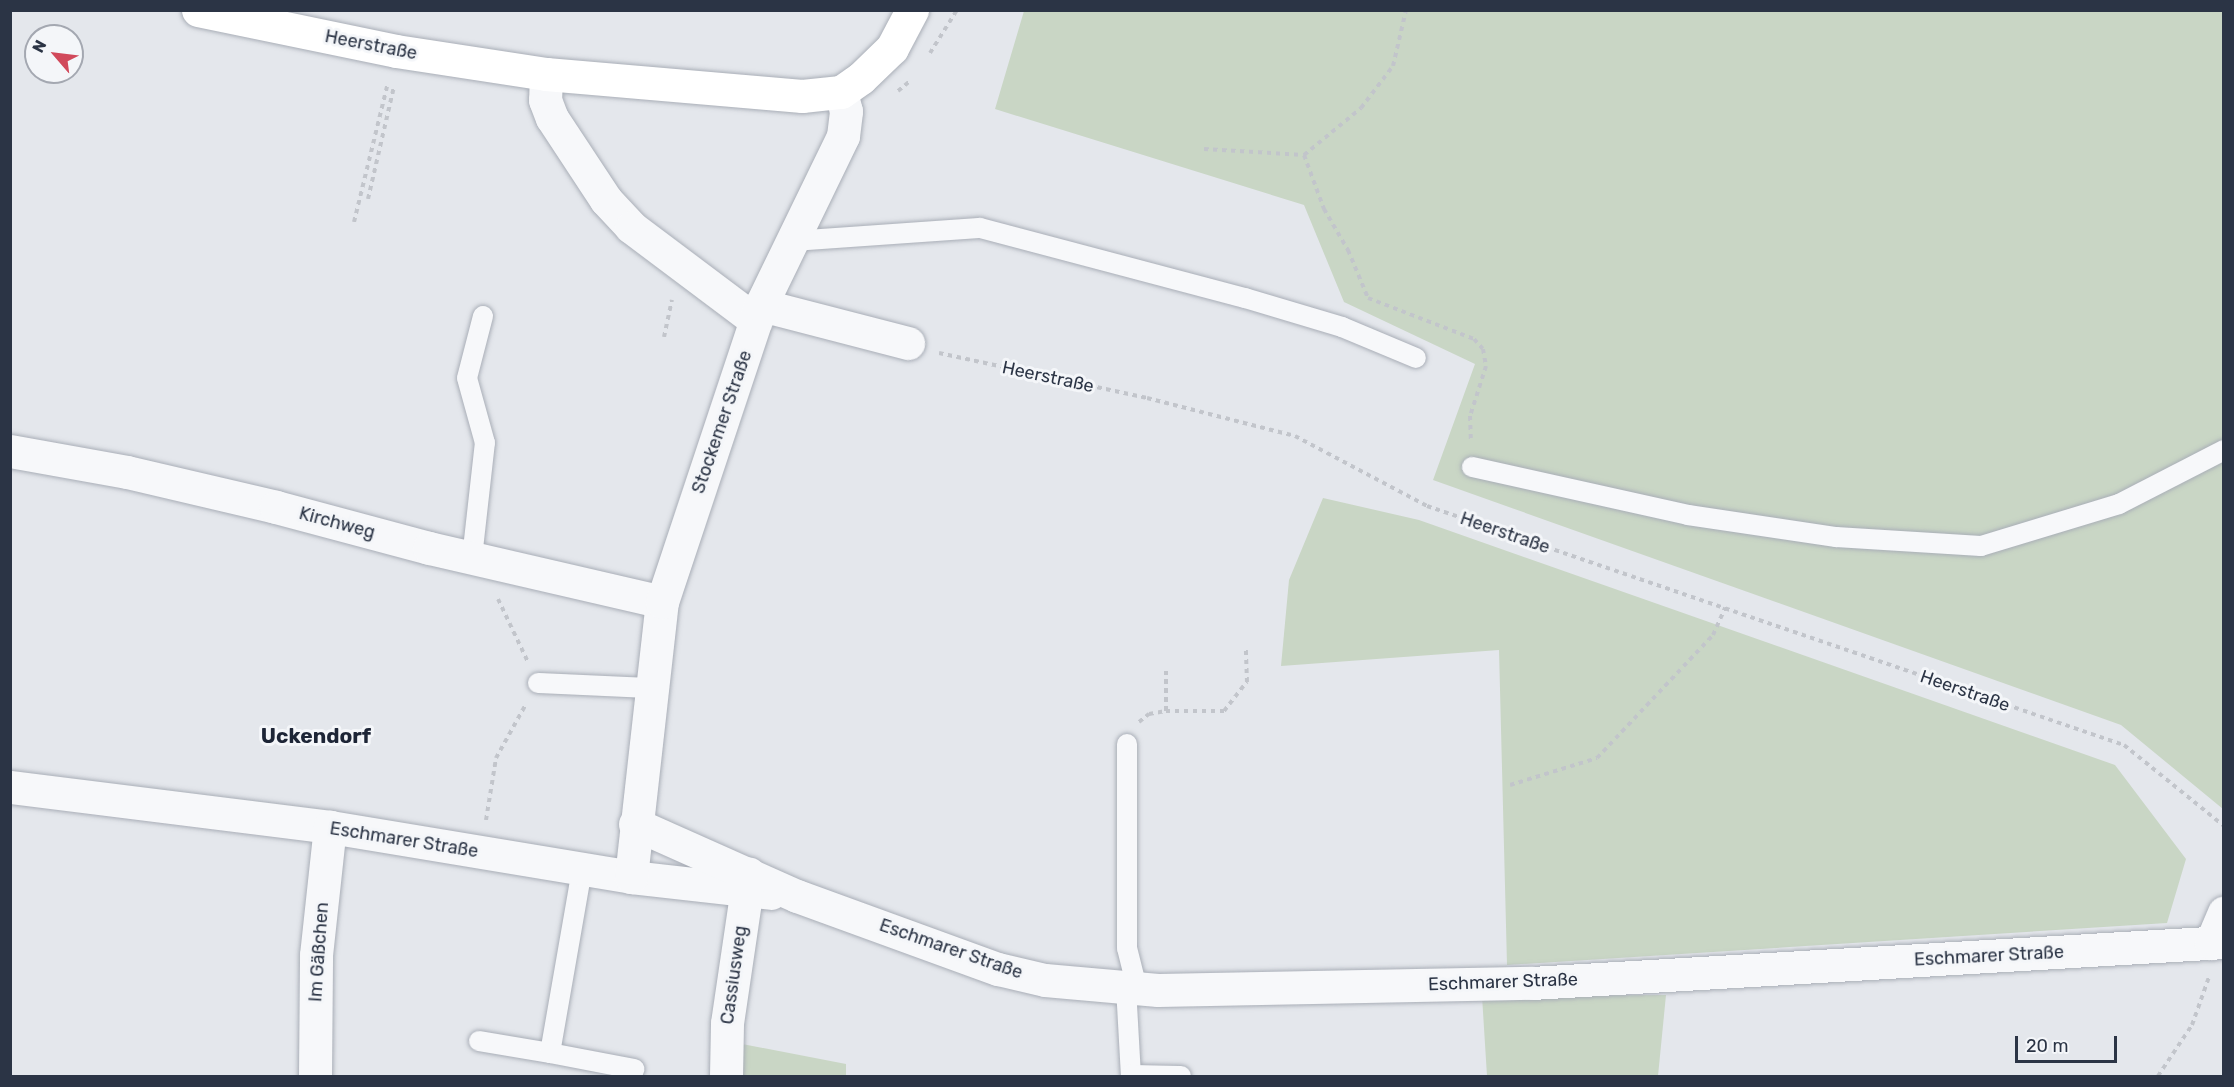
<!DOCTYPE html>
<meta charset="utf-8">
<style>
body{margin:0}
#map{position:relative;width:2234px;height:1087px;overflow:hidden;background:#e4e7ec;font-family:Rubik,sans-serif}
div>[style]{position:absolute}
.green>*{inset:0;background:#c9d6c5}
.path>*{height:4px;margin-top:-2px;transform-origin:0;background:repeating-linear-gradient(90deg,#c2c5cb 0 4.5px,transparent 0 9px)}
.roads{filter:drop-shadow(0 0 2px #a9aeb7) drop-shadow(0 0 2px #a9aeb7)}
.lane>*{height:20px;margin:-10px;padding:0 10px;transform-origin:10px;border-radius:10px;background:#f7f8fa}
.street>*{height:33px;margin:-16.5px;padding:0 16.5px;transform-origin:16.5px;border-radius:16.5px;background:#f7f8fa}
.secondary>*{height:33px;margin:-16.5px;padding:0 16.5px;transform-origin:16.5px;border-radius:16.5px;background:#fff}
span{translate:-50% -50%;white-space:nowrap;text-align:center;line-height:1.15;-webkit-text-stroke:6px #f4f6f9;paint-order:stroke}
.street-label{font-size:18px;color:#2b3445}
.quarter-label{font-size:21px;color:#1d2536;font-weight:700}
.frame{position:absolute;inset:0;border:12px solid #2b3445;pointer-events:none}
.north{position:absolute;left:24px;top:24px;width:60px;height:60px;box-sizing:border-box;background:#f4f6f9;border:2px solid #a4a8b1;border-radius:50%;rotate:298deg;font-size:16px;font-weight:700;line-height:24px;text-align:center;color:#2b3445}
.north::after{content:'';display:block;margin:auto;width:21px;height:27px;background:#d1495b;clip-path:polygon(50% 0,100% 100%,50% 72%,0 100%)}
.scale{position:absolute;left:2015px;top:1036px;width:102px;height:27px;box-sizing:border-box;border:3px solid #2b3445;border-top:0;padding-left:8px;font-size:18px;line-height:21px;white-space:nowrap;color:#2b3445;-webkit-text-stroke:4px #f4f6f9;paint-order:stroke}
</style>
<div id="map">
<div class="green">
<i style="clip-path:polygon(1024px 11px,2223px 11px,2223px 809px,2121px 725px,1433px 480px,1475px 364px,1344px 302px,1304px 205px,995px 109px)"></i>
<i style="clip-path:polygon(1323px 498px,1419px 520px,2115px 765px,2186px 859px,2167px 923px,1507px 965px,1499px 650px,1281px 666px,1289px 580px)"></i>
<i style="clip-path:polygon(1666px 995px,1658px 1076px,1487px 1076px,1482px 996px)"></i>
<i style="clip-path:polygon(737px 1043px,846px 1064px,846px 1076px,739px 1076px)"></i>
</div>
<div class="path">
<i style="left:930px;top:53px;width:51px;rotate:-57.9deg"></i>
<i style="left:898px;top:91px;width:16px;rotate:-40deg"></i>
<i style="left:1204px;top:149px;width:100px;rotate:3.4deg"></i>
<i style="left:1304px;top:155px;width:74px;rotate:-39.5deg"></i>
<i style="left:1361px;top:108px;width:53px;rotate:-52.7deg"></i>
<i style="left:1393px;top:66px;width:57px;rotate:-76.9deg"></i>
<i style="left:1304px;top:155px;width:58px;rotate:69.7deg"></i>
<i style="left:1324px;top:209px;width:48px;rotate:59.7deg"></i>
<i style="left:1348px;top:250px;width:52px;rotate:67.4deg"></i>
<i style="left:1368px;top:298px;width:114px;rotate:21.1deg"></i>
<i style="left:1474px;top:339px;width:13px;rotate:48deg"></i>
<i style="left:1483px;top:349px;width:17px;rotate:80deg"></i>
<i style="left:1486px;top:366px;width:52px;rotate:107.7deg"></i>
<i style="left:1470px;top:416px;width:26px;rotate:88deg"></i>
<i style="left:368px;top:199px;width:116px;rotate:-77deg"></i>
<i style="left:354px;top:222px;width:143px;rotate:-76.3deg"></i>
<i style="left:664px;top:337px;width:38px;rotate:-78deg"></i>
<i style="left:939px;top:353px;width:213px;rotate:12.2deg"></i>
<i style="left:1147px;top:398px;width:153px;rotate:14.4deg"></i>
<i style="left:1295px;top:436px;width:149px;rotate:27.9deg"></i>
<i style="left:1427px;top:506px;width:737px;rotate:18.93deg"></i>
<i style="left:2124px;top:745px;width:129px;rotate:39deg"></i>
<i style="left:498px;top:599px;width:68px;rotate:64.6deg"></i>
<i style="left:1166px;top:711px;width:40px;rotate:-90deg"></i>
<i style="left:1139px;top:722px;width:13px;rotate:-39deg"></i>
<i style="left:1149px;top:714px;width:17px;rotate:-10deg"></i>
<i style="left:1166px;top:711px;width:58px"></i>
<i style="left:1224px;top:711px;width:37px;rotate:-52deg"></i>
<i style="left:1247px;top:682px;width:35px;rotate:-92deg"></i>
<i style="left:1510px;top:785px;width:91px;rotate:-17.2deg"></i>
<i style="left:1597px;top:758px;width:169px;rotate:-46.7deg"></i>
<i style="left:1713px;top:635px;width:30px;rotate:-66deg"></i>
<i style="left:486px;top:820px;width:63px;rotate:-80.8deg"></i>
<i style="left:496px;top:758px;width:60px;rotate:-60.9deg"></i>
<i style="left:2158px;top:1076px;width:61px;rotate:-56.3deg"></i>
<i style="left:2192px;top:1025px;width:51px;rotate:-70.5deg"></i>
</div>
<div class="roads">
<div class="lane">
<i style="left:792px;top:241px;width:188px;rotate:-4deg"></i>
<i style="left:980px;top:228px;width:274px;rotate:14.8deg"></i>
<i style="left:1245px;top:298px;width:101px;rotate:16.6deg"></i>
<i style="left:1342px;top:327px;width:80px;rotate:22.7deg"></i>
<i style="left:1472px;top:467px;width:221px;rotate:12.5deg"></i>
<i style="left:1688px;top:515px;width:150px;rotate:8.5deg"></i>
<i style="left:1836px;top:537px;width:145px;rotate:3.6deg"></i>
<i style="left:1981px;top:546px;width:144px;rotate:-16.9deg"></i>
<i style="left:2119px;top:504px;width:118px;rotate:-27.2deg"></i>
<i style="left:472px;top:558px;width:116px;rotate:-83.6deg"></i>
<i style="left:485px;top:443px;width:67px;rotate:-105.5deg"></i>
<i style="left:467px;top:378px;width:64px;rotate:-75.5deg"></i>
<i style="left:538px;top:683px;width:112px;rotate:2.6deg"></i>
<i style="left:1127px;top:744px;width:204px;rotate:90deg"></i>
<i style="left:1127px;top:948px;width:41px;rotate:76deg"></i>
<i style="left:1126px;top:987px;width:89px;rotate:86.8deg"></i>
<i style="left:479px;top:1041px;width:72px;rotate:9.6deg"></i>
<i style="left:550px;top:1053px;width:187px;rotate:-80.1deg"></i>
<i style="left:550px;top:1053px;width:86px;rotate:10.8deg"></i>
<i style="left:1131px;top:1075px;width:50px;rotate:1.1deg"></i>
</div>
<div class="street">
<i style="left:546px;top:74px;width:26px;rotate:92deg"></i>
<i style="left:545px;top:100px;width:19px;rotate:69deg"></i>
<i style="left:552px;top:118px;width:98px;rotate:56.6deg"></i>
<i style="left:606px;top:200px;width:37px;rotate:47deg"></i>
<i style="left:631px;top:227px;width:156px;rotate:36.9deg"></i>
<i style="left:761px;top:305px;width:152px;rotate:14.5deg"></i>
<i style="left:10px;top:451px;width:119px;rotate:10.2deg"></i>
<i style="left:127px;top:472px;width:153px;rotate:13.2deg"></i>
<i style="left:276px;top:507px;width:158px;rotate:15deg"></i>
<i style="left:429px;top:548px;width:239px;rotate:13deg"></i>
<i style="left:10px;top:787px;width:322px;rotate:7.1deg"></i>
<i style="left:330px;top:827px;width:305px;rotate:9.4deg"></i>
<i style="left:631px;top:877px;width:141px;rotate:6.5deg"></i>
<i style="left:635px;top:824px;width:177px;rotate:24deg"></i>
<i style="left:797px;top:896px;width:214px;rotate:20deg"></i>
<i style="left:998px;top:969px;width:48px;rotate:13.2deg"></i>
<i style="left:1045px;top:980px;width:113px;rotate:5.1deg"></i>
<i style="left:1158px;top:990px;width:374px;rotate:-1.1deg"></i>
<i style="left:1532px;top:983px;width:693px;rotate:-3.39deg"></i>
<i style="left:631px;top:877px;width:277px;rotate:-83.6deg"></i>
<i style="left:662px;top:602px;width:313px;rotate:-71.6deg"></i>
<i style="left:761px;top:305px;width:188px;rotate:-64.1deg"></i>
<i style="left:843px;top:136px;width:25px;rotate:-83deg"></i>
<i style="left:846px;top:111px;width:20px;rotate:-105deg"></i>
<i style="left:2211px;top:943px;width:33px;rotate:-67deg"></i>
<i style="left:315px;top:1076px;width:121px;rotate:-89.5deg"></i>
<i style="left:316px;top:955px;width:129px;rotate:-83.8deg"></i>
<i style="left:726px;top:1076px;width:53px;rotate:-88.9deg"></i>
<i style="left:727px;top:1023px;width:151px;rotate:-81.6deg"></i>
</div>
<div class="secondary">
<i style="left:198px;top:10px;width:202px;rotate:11.7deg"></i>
<i style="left:396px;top:51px;width:152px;rotate:8.7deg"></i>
<i style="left:546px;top:74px;width:257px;rotate:4.9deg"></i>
<i style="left:802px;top:96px;width:39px;rotate:-6deg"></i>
<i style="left:841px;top:92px;width:24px;rotate:-35deg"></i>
<i style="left:861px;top:78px;width:43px;rotate:-44.1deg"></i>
<i style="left:892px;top:48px;width:43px;rotate:-62.2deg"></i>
</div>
</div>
<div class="street-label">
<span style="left:371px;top:45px;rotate:11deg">Heerstraße</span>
<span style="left:1048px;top:377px;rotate:12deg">Heerstraße</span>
<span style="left:722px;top:422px;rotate:-71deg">Stockemer Straße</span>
<span style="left:337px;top:523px;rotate:15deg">Kirchweg</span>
<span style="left:1505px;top:533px;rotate:19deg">Heerstraße</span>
<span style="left:1965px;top:691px;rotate:19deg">Heerstraße</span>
<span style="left:404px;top:840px;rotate:9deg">Eschmarer Straße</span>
<span style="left:951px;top:949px;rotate:19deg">Eschmarer Straße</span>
<span style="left:319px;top:952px;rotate:-86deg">Im Gäßchen</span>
<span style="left:1989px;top:956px;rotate:-3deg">Eschmarer Straße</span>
<span style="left:734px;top:975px;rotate:-82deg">Cassiusweg</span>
<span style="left:1503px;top:982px;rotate:-2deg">Eschmarer Straße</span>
</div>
<div class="quarter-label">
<span style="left:316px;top:736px">Uckendorf</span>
</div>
<div class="frame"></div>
<div class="north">N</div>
<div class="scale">20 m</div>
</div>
